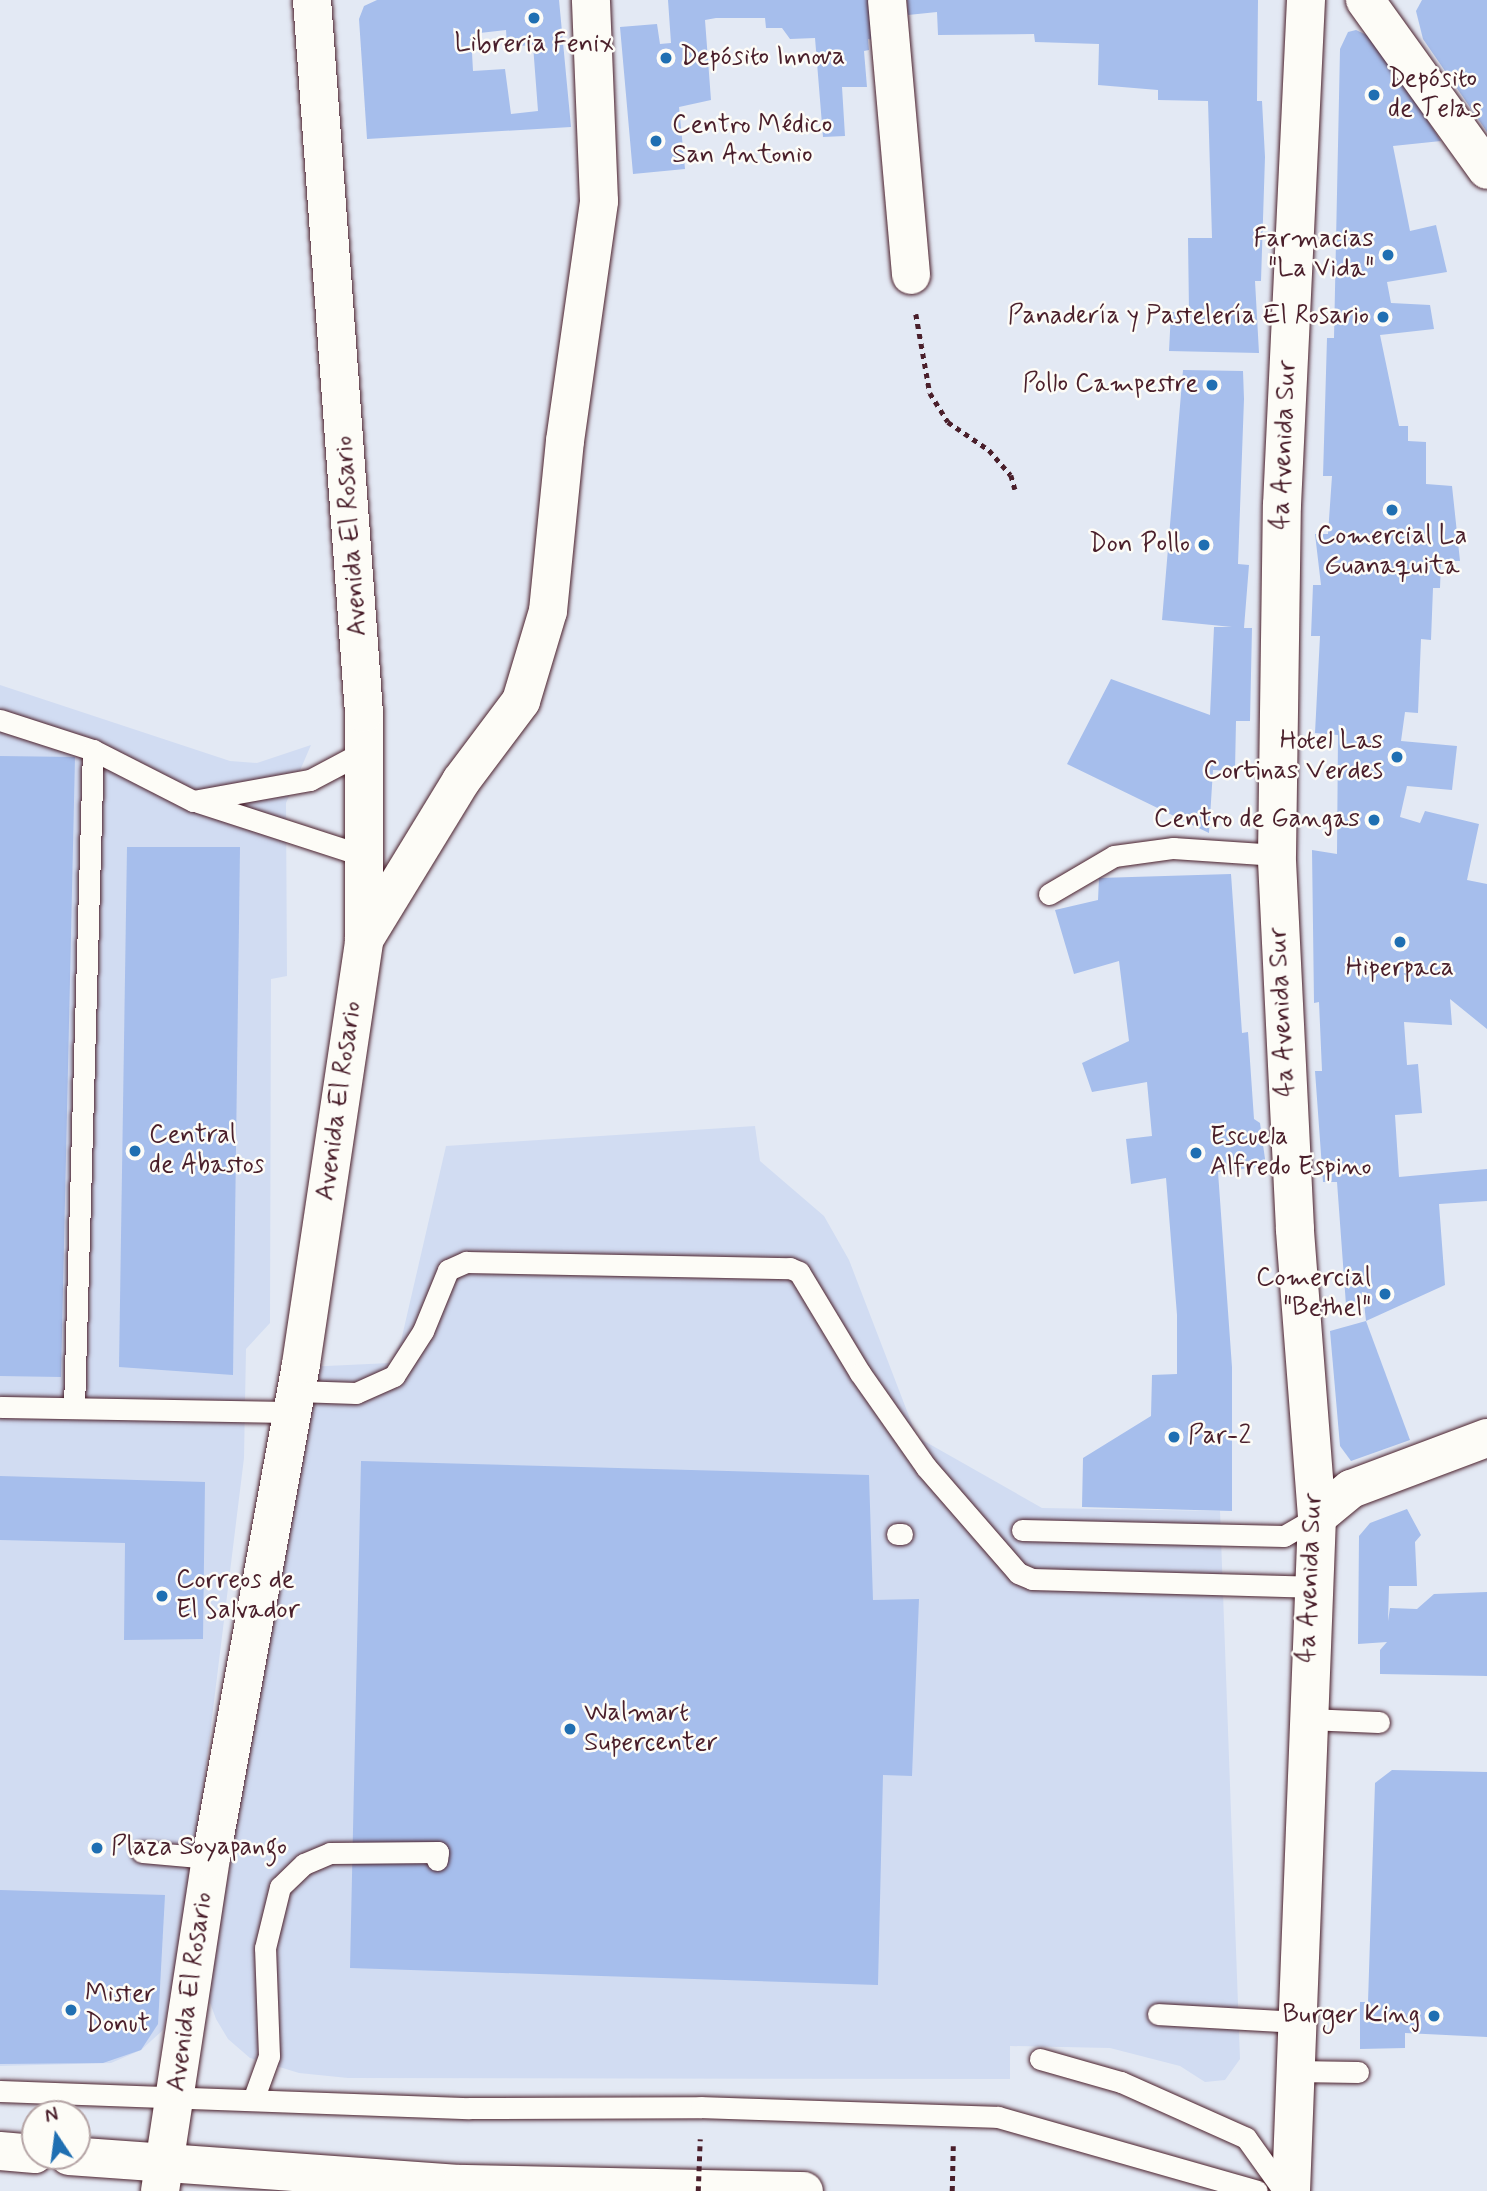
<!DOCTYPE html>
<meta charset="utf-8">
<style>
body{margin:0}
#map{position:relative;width:1487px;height:2191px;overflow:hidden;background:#e3e9f4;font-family:Mynerve,sans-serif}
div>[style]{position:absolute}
.built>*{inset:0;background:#d1dcf2}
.building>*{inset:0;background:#a6beec}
.path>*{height:4.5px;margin-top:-2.25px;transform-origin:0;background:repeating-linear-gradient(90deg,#4a1f2b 0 5px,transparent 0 10px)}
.roads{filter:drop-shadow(0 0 2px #4a1f2b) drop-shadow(0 0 2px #4a1f2b)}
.service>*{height:21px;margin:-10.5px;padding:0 10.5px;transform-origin:10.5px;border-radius:10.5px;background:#fdfcf7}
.minor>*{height:38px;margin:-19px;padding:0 19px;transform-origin:19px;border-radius:19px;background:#fdfcf7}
.tertiary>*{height:38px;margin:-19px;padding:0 19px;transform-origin:19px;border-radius:19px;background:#fdfcf7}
.secondary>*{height:38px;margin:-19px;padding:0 19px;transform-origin:19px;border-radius:19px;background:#fdfcf7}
.trunk>*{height:38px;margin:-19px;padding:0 19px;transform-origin:19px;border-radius:19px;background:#fdfcf7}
.path-bridge>*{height:4.5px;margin-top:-2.25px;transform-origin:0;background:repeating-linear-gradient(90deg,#4a1f2b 0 5px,transparent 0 10px)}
.dots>*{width:19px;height:19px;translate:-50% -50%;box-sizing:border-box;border:4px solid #fdfcf7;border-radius:50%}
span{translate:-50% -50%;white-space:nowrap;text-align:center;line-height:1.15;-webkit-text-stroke:5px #fdfcf7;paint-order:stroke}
.poi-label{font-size:26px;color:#4a1f2b}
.left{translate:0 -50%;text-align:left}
.right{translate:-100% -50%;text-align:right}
.street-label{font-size:26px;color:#4a1f2b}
.north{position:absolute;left:21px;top:2100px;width:70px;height:70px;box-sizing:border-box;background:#fdfcf7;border:2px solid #b5a4a5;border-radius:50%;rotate:347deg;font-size:19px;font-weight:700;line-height:28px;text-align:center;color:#4a1f2b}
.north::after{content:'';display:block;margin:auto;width:24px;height:32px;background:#1f6fb2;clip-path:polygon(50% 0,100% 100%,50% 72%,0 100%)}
</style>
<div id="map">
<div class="built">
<i style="clip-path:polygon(0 685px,230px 761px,257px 763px,311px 745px,286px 803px,287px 976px,271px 979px,270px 1323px,246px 1349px,244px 1458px,184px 1945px,163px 2030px,141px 2050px,111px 2063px,0 2066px)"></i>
<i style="clip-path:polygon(755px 1126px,760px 1161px,824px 1216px,849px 1260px,917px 1437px,1042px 1508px,1220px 1511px,1240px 2059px,1225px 2080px,1205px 2082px,1180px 2066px,1110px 2048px,1010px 2046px,1010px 2079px,348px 2078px,299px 2073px,250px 2058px,228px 2039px,216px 2019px,208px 1997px,305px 1367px,390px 1363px,401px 1341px,446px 1146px)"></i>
</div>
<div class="building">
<i style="clip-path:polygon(evenodd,377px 0,559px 0,571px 127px,367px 139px,359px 19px,364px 6px,377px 0,506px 30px,507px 47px,533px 45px,538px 111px,511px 114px,505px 69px,473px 71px,471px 34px,506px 30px)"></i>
<i style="clip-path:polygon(668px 0,870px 0,873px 40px,868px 39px,869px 50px,864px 51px,867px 87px,842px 87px,845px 136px,823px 137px,815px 38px,790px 39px,782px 28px,766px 28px,765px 18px,716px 18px,705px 20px,711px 100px,679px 107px,685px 169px,633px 174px,620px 27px,657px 24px,660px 44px,671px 43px)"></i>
<i style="clip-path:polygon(907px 0,1258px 0,1257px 101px,1262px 101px,1265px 157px,1261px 281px,1255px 281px,1259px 353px,1169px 351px,1171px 312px,1189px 312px,1188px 238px,1212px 238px,1208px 101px,1158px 100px,1158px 90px,1098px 85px,1099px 44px,1035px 42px,1034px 34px,938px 35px,937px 12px,908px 15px)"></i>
<i style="clip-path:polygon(1422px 0,1487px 0,1487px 132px,1423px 39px,1416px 11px)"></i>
<i style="clip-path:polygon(1356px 30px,1373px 38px,1441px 141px,1393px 146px,1410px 231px,1436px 225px,1447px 272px,1387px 282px,1391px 303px,1430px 305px,1434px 329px,1380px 335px,1399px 426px,1408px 426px,1408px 441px,1426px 442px,1426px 484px,1452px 486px,1460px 561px,1441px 561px,1440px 588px,1433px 588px,1431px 640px,1421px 639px,1418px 713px,1405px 712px,1401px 741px,1457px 746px,1452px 790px,1407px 786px,1400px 817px,1420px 823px,1425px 811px,1479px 824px,1467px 880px,1487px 884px,1487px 1029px,1450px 999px,1452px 1025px,1404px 1022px,1407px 1065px,1418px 1064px,1422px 1113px,1395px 1115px,1399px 1177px,1487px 1169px,1487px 1201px,1439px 1204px,1445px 1285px,1366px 1321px,1364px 1303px,1346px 1305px,1337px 1182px,1323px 1182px,1315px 1071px,1322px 1071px,1319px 1002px,1314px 1003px,1312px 850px,1337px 854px,1338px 735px,1315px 733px,1320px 636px,1311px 636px,1313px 585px,1321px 585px,1315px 534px,1328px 534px,1332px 476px,1323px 476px,1327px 338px,1334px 338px,1340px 49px,1348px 32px)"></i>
<i style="clip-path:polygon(1183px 370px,1243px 371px,1244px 399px,1238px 564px,1249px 565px,1244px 628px,1252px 628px,1250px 721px,1236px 721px,1235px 771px,1213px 770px,1209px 833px,1067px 764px,1111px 679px,1210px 715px,1214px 627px,1232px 627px,1162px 620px)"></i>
<i style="clip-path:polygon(0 756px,75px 757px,61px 1377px,0 1376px)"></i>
<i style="clip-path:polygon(127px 847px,240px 847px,233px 1375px,119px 1367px)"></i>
<i style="clip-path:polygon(1231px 874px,1242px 1033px,1248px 1032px,1254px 1119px,1260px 1123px,1266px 1166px,1218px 1172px,1232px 1367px,1232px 1511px,1082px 1507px,1083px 1458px,1151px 1416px,1152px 1375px,1177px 1374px,1177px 1315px,1166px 1178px,1131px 1184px,1126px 1139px,1152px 1136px,1147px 1082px,1092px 1092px,1082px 1063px,1129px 1041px,1119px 961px,1074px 974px,1055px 910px,1098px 900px,1099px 878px)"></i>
<i style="clip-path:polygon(1366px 1321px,1410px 1440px,1351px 1461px,1340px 1446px,1330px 1331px)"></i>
<i style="clip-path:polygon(361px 1461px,869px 1475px,873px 1600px,919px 1599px,912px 1776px,883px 1775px,878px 1985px,350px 1968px)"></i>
<i style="clip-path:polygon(0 1476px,205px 1482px,203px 1639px,124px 1640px,125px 1543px,0 1540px)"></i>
<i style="clip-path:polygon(1407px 1509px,1421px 1535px,1415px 1542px,1417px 1586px,1389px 1586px,1388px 1621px,1390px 1608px,1417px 1609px,1434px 1594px,1487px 1592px,1487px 1676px,1380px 1674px,1380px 1650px,1387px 1642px,1358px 1644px,1359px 1536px,1370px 1523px)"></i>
<i style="clip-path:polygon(1392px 1770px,1487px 1772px,1487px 2037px,1405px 2033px,1405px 2048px,1360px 2049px,1360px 2002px,1368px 2002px,1375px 1783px)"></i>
<i style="clip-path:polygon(0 1890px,165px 1895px,158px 2024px,141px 2050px,103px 2063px,0 2064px)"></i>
</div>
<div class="path">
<i style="left:916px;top:314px;width:80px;rotate:80deg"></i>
<i style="left:930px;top:393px;width:34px;rotate:58deg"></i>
<i style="left:948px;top:422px;width:50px;rotate:34.3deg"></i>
<i style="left:989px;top:450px;width:33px;rotate:49deg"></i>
<i style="left:1011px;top:475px;width:15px;rotate:74deg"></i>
<i style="left:952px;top:2191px;width:45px;rotate:-88.7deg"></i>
</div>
<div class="roads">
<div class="service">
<i style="left:0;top:720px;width:98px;rotate:17.9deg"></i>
<i style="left:93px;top:750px;width:112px;rotate:27deg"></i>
<i style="left:193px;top:801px;width:119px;rotate:-10.2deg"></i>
<i style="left:310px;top:780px;width:58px;rotate:-27.9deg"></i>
<i style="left:198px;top:802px;width:171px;rotate:18deg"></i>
<i style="left:1049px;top:894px;width:75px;rotate:-30.3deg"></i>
<i style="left:1114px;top:856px;width:60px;rotate:-7.7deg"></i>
<i style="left:1173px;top:848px;width:104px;rotate:3.9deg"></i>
<i style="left:296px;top:1391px;width:60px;rotate:1.9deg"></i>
<i style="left:356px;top:1393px;width:42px;rotate:-24.1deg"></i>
<i style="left:394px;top:1376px;width:54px;rotate:-57.2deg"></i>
<i style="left:423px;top:1331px;width:66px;rotate:-67.7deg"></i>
<i style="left:448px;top:1270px;width:20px;rotate:-24deg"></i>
<i style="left:466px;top:1262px;width:324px;rotate:1.1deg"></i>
<i style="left:790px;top:1268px;width:10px;rotate:24deg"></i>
<i style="left:799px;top:1272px;width:118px;rotate:58.9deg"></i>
<i style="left:860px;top:1373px;width:115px;rotate:54.9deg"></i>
<i style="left:926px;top:1467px;width:140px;rotate:49deg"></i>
<i style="left:1018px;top:1573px;width:15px;rotate:23deg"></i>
<i style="left:1032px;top:1579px;width:279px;rotate:1.6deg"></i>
<i style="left:0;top:1407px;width:291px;rotate:1deg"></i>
<i style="left:74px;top:1408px;width:658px;rotate:-88.35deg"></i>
<i style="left:1022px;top:1530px;width:262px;rotate:1.3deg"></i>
<i style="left:1284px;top:1536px;width:38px;rotate:-30deg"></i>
<i style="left:897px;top:1534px;width:5px"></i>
<i style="left:1307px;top:1719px;width:72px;rotate:2.4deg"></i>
<i style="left:142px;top:1852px;width:69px;rotate:5deg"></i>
<i style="left:1158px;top:2014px;width:139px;rotate:3.3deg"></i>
<i style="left:1040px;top:2059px;width:84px;rotate:15.9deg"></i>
<i style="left:1121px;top:2082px;width:137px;rotate:24.1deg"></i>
<i style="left:1246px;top:2138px;width:65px;rotate:54.4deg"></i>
<i style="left:1295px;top:2071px;width:63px;rotate:0.9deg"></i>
<i style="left:0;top:2091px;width:469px;rotate:2.1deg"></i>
<i style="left:469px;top:2108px;width:232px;rotate:-0.2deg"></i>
<i style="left:701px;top:2107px;width:297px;rotate:1.9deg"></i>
<i style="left:998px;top:2117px;width:269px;rotate:15.9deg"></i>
<i style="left:253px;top:2100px;width:47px;rotate:-70deg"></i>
<i style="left:269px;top:2056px;width:108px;rotate:-92.1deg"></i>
<i style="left:265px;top:1948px;width:63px;rotate:-76.2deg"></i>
<i style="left:280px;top:1887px;width:33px;rotate:-44deg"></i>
<i style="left:304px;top:1864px;width:28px;rotate:-23deg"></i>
<i style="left:330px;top:1853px;width:108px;rotate:-0.5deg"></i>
<i style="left:438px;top:1852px;width:8px;rotate:97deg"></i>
</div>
<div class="minor">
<i style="left:887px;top:0;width:276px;rotate:85deg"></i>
<i style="left:1365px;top:0;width:209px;rotate:54.3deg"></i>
<i style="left:364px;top:940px;width:186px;rotate:-58.6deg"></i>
<i style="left:461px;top:781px;width:100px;rotate:-53.1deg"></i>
<i style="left:521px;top:701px;width:94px;rotate:-73.3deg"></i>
<i style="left:548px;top:611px;width:171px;rotate:-84.3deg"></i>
<i style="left:565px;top:441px;width:242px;rotate:-81.9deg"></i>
<i style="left:599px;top:201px;width:201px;rotate:-92.3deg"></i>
<i style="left:1317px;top:1517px;width:44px;rotate:-39.5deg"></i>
<i style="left:1351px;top:1489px;width:145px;rotate:-20.6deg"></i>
</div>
<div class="tertiary">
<i style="left:160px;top:2191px;width:337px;rotate:-81.3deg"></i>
<i style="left:211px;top:1858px;width:502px;rotate:-79.67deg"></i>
<i style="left:301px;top:1364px;width:429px;rotate:-81.5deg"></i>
<i style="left:364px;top:940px;width:227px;rotate:-90deg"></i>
<i style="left:364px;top:713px;width:715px;rotate:-94.17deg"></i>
</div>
<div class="secondary">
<i style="left:1291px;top:2191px;width:675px;rotate:-87.79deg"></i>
<i style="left:1317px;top:1517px;width:289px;rotate:-94.4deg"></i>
<i style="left:1295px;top:1229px;width:374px;rotate:-92.8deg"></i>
<i style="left:1277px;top:855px;width:350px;rotate:-89.2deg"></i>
<i style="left:1282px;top:505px;width:506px;rotate:-87.28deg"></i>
</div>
<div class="trunk">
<i style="left:0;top:2151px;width:35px;rotate:5deg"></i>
<i style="left:69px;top:2156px;width:394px;rotate:4.1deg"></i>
<i style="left:462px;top:2184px;width:342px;rotate:1.2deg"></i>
</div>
</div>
<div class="path-bridge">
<i style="left:698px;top:2191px;width:52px;rotate:-87.8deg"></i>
</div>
<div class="dots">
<i style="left:534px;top:18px;background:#1f6fb2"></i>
<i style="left:666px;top:58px;background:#1f6fb2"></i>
<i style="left:1374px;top:95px;background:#1f6fb2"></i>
<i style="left:656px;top:141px;background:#1f6fb2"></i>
<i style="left:1388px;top:255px;background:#1f6fb2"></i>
<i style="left:1383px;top:317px;background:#1f6fb2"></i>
<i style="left:1212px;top:385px;background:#1f6fb2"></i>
<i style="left:1392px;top:510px;background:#1f6fb2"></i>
<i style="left:1204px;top:545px;background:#1f6fb2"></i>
<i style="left:1397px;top:757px;background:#1f6fb2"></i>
<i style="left:1374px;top:820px;background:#1f6fb2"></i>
<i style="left:1400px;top:942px;background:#1f6fb2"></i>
<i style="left:135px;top:1151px;background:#1f6fb2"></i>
<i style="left:1196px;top:1153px;background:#1f6fb2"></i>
<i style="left:1385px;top:1294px;background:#1f6fb2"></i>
<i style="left:1174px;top:1437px;background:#1f6fb2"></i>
<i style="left:162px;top:1596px;background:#1f6fb2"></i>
<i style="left:570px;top:1729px;background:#1f6fb2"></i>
<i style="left:97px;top:1848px;background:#1f6fb2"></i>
<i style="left:71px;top:2010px;background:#1f6fb2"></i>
<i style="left:1434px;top:2016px;background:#1f6fb2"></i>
</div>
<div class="poi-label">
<span style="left:534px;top:45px">Libreria Fenix</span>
<span class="left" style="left:680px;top:58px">Depósito Innova</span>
<span class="left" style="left:1388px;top:95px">Depósito<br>de Telas</span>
<span class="left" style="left:672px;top:141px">Centro Médico<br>San Antonio</span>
<span class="right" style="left:1374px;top:255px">Farmacias<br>"La Vida"</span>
<span class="right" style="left:1369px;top:317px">Panadería y Pastelería El Rosario</span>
<span class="right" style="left:1198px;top:385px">Pollo Campestre</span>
<span style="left:1392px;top:552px">Comercial La<br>Guanaquita</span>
<span class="right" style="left:1190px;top:545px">Don Pollo</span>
<span class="right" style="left:1383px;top:757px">Hotel Las<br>Cortinas Verdes</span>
<span class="right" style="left:1360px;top:820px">Centro de Gangas</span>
<span style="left:1400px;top:969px">Hiperpaca</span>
<span class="left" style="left:149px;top:1151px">Central<br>de Abastos</span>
<span class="left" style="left:1210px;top:1153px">Escuela<br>Alfredo Espino</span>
<span class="right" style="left:1371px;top:1294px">Comercial<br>"Bethel"</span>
<span class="left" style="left:1188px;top:1437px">Par-2</span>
<span class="left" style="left:176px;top:1596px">Correos de<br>El Salvador</span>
<span class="left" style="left:584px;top:1729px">Walmart<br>Supercenter</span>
<span class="left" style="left:111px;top:1848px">Plaza Soyapango</span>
<span class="left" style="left:85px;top:2010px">Mister<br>Donut</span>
<span class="right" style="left:1420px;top:2016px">Burger King</span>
</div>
<div class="street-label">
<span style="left:1285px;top:445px;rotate:-88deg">4a Avenida Sur</span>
<span style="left:352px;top:536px;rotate:-94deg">Avenida El Rosario</span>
<span style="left:1283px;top:1012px;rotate:-93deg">4a Avenida Sur</span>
<span style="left:340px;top:1101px;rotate:-82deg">Avenida El Rosario</span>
<span style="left:1311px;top:1578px;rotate:-88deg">4a Avenida Sur</span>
<span style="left:191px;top:1992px;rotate:-82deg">Avenida El Rosario</span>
</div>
<div class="north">N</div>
</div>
